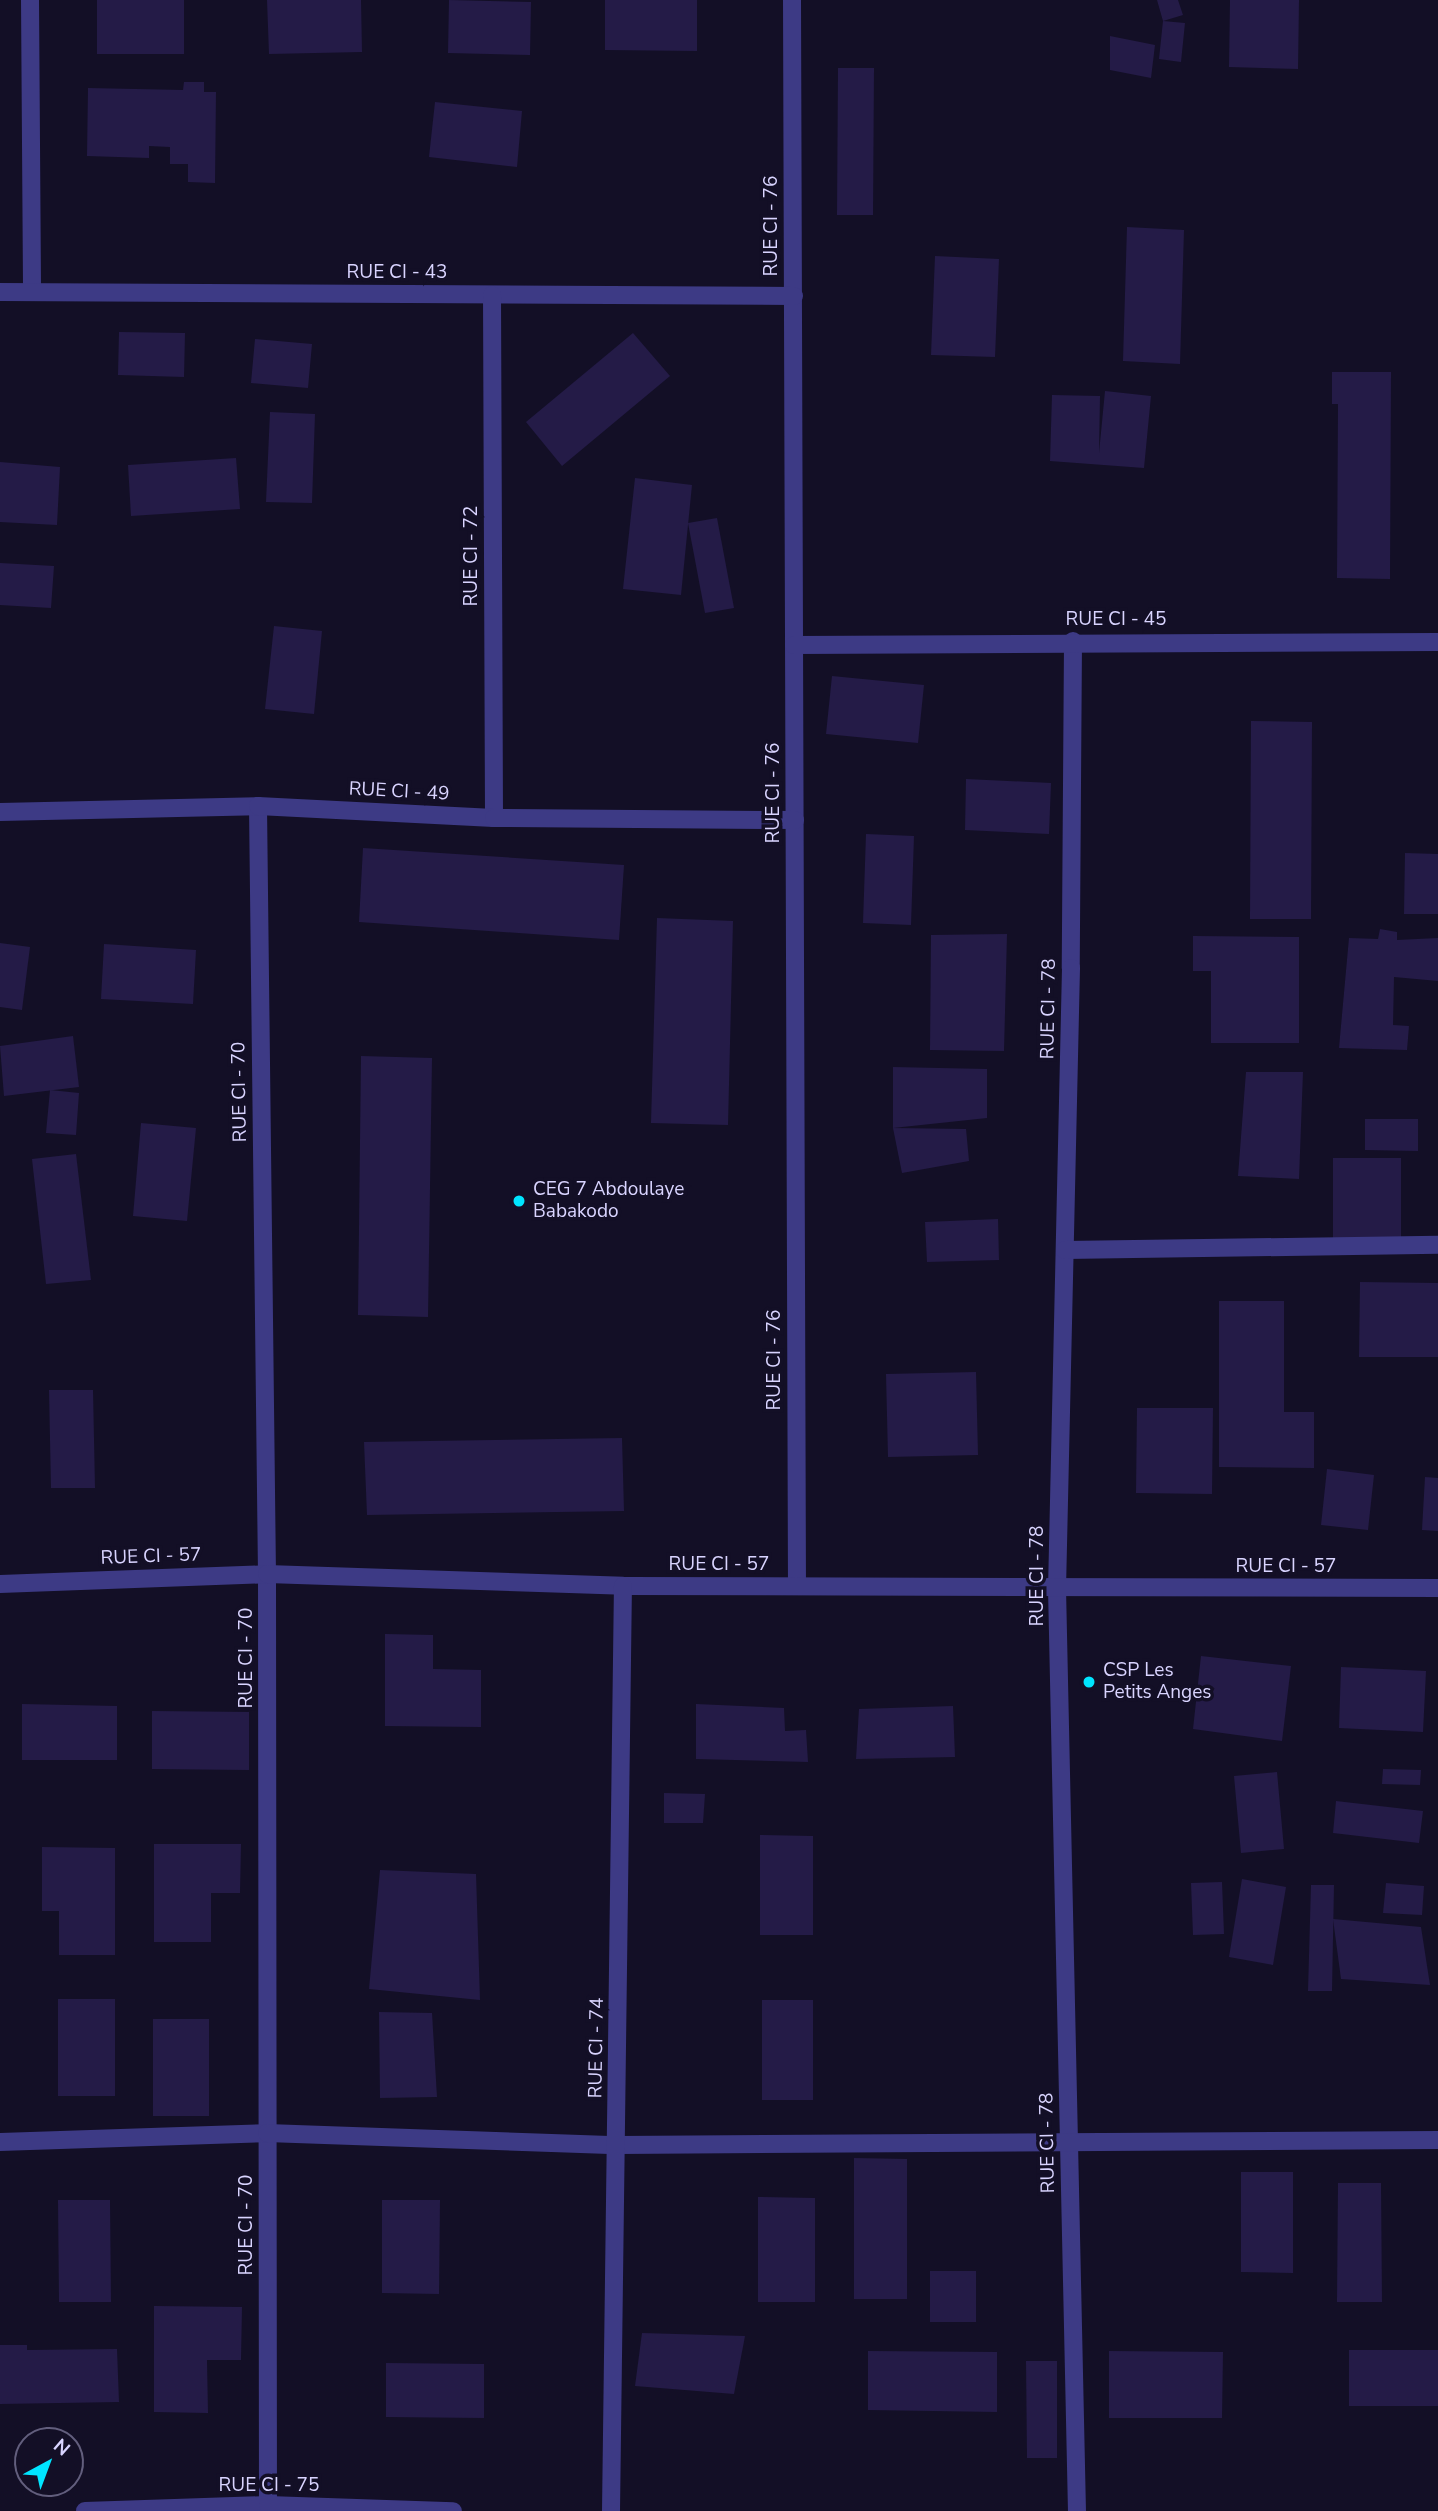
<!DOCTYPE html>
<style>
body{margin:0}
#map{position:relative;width:1438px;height:2511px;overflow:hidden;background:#130f26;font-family:"Nunito Sans",sans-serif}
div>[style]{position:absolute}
.building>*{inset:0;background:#241b47}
.minor>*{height:18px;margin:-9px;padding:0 9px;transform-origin:9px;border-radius:9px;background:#3d3a85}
.dots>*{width:19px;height:19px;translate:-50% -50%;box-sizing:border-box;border:4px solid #130f26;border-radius:50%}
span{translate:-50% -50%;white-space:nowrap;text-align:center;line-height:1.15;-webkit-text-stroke:7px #130f26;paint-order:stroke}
.street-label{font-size:19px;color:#d9d4ff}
.poi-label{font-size:19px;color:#d9d4ff}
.left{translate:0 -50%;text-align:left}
.north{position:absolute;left:14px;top:2427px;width:70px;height:70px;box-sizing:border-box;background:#130f26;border:2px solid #625e7d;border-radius:50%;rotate:41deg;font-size:19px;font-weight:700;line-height:28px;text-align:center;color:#d9d4ff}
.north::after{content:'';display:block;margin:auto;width:24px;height:32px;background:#00e5ff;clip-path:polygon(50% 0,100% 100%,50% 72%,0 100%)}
</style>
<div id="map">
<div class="building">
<i style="clip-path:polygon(97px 0,184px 0,184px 54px,97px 54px)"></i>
<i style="clip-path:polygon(267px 0,361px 0,362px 52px,269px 54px)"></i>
<i style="clip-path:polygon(449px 0,531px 2px,530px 55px,448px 53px)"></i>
<i style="clip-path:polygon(605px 0,697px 0,697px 51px,605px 50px)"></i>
<i style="clip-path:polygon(1157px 0,1178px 0,1183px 15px,1163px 21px,1185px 23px,1181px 62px,1159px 59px,1163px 21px)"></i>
<i style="clip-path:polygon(1230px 0,1299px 0,1298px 69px,1229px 67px)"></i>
<i style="clip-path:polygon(1110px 36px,1155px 45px,1151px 78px,1110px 70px)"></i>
<i style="clip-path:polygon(838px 68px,874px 68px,873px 215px,837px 215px)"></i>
<i style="clip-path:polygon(184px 82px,204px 82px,204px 92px,216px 92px,215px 183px,188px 182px,188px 164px,170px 164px,170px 147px,149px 146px,149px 158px,87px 156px,88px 88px,183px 90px)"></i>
<i style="clip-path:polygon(435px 102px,522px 111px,517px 167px,429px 157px)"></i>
<i style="clip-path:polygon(1127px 227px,1184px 230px,1180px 364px,1123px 361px)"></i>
<i style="clip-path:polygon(935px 256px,999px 259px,995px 357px,931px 355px)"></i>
<i style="clip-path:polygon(119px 332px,185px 333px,184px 377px,118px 375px)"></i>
<i style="clip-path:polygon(633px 333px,670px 376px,562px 466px,526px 422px)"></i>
<i style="clip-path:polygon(255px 339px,312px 344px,308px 388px,251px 383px)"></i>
<i style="clip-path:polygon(1332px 372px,1391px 372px,1390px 579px,1337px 578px,1338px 404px,1332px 404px)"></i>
<i style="clip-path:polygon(1105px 391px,1151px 396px,1144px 468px,1050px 461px,1052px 395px,1100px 396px,1099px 453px)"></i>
<i style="clip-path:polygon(270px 412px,315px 414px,312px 503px,266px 502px)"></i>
<i style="clip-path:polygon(236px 458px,240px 509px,131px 516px,128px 465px)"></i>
<i style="clip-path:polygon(0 462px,60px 467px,57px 525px,0 522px)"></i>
<i style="clip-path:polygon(635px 478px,692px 485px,681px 595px,623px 589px)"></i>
<i style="clip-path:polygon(717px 518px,734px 608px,705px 613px,688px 523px)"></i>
<i style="clip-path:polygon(0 563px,54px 566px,51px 608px,0 605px)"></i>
<i style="clip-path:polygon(274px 626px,322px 631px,314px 714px,265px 709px)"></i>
<i style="clip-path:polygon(832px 676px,924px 685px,918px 743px,826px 734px)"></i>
<i style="clip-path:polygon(1251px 721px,1312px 722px,1311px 919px,1250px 919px)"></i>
<i style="clip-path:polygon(966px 779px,1051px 783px,1049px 834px,965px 830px)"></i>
<i style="clip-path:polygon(866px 834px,914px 836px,911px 925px,863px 923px)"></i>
<i style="clip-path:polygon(363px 848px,624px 865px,619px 940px,359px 922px)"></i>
<i style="clip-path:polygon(1405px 853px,1438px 854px,1438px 914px,1404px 914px)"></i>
<i style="clip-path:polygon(657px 918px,733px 921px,728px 1125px,651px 1123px)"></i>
<i style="clip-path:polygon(1380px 929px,1397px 932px,1397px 940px,1438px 938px,1438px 981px,1394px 977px,1393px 1025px,1409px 1026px,1407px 1050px,1339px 1048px,1349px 938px,1378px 939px)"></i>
<i style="clip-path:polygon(1007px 934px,1004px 1051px,930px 1050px,931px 935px)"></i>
<i style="clip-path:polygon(1193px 936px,1299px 937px,1299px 1043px,1211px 1043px,1211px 971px,1193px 971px)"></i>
<i style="clip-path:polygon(0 943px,30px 947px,22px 1010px,0 1007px)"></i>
<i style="clip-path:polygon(104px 944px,196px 950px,193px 1004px,101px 999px)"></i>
<i style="clip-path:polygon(73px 1036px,79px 1087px,4px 1096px,0 1046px)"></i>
<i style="clip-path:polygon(361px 1056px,432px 1058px,428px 1317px,358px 1315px)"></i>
<i style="clip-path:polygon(893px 1067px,987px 1069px,987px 1118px,893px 1128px)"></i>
<i style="clip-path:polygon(1246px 1072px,1303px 1072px,1299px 1179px,1238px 1176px)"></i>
<i style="clip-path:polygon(50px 1090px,79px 1093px,76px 1135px,46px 1133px)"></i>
<i style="clip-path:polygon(1365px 1119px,1418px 1119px,1418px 1151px,1365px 1150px)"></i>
<i style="clip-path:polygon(141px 1123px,196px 1128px,187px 1221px,133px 1216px)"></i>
<i style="clip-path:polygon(893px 1128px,966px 1129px,969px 1161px,902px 1173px)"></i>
<i style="clip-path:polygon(76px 1154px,91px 1280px,46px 1284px,32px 1159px)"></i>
<i style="clip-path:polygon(1333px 1158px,1401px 1158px,1401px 1240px,1333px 1239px)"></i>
<i style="clip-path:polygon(998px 1219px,999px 1260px,927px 1262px,925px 1222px)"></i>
<i style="clip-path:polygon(1360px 1282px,1438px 1283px,1438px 1357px,1359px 1357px)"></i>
<i style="clip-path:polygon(1219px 1301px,1284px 1301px,1284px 1412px,1314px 1412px,1314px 1468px,1219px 1467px)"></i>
<i style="clip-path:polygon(976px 1372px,978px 1455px,888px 1457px,886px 1374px)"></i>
<i style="clip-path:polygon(49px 1390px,93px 1390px,95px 1488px,51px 1488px)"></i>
<i style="clip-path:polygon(1137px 1408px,1213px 1408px,1212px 1494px,1136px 1493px)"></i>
<i style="clip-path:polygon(622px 1438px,624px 1511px,367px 1515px,364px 1442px)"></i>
<i style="clip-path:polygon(1327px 1469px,1374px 1475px,1368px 1530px,1321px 1525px)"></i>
<i style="clip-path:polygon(1425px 1477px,1438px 1478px,1438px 1531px,1422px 1530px)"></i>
<i style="clip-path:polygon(385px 1634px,433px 1635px,433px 1669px,481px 1670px,481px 1727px,385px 1726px)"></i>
<i style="clip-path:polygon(1201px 1656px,1291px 1666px,1282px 1741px,1193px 1729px)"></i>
<i style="clip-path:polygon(1341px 1667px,1426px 1671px,1423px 1732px,1339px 1728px)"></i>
<i style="clip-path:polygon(22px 1704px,117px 1706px,117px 1760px,22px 1760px)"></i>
<i style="clip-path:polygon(696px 1704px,784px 1708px,785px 1731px,806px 1730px,808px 1762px,696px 1759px)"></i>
<i style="clip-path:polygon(953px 1706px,955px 1757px,856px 1759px,859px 1709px)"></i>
<i style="clip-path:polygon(152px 1711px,249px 1712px,249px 1770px,152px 1769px)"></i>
<i style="clip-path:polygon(1383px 1769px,1421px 1770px,1420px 1785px,1382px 1784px)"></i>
<i style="clip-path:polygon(1277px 1772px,1284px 1849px,1241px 1853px,1234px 1776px)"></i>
<i style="clip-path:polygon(664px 1793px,705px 1794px,703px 1823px,664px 1823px)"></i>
<i style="clip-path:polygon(1336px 1801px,1423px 1811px,1419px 1843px,1333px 1833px)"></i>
<i style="clip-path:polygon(760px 1835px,813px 1836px,813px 1935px,760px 1935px)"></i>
<i style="clip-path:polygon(154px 1844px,241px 1844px,240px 1893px,211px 1893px,211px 1942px,154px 1942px)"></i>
<i style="clip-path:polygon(42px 1847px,115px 1848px,115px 1955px,59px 1955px,59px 1911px,42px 1911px)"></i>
<i style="clip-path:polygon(380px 1870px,476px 1874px,480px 2000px,369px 1989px)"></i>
<i style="clip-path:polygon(1242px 1879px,1286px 1887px,1273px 1965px,1229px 1957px)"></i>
<i style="clip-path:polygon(1222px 1882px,1224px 1934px,1193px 1935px,1191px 1883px)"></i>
<i style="clip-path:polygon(1386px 1883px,1424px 1886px,1422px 1915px,1383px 1913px)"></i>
<i style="clip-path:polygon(1311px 1885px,1334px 1885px,1332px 1991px,1308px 1991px)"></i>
<i style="clip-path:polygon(1333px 1919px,1421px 1927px,1430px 1985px,1341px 1979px)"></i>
<i style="clip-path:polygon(58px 1999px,115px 1999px,115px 2096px,58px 2096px)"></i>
<i style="clip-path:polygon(762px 2000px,813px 2000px,813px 2100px,762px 2100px)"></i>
<i style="clip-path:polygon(379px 2012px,432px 2013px,437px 2097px,380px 2098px)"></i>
<i style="clip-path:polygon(153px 2019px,209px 2019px,209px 2116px,153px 2116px)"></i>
<i style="clip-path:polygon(854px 2158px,907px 2159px,907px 2299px,854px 2299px)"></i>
<i style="clip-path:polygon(1241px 2172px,1293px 2172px,1293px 2273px,1241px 2272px)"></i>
<i style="clip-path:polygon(1338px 2183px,1381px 2183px,1382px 2302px,1337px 2302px)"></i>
<i style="clip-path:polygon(758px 2197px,815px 2198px,815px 2302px,758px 2302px)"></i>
<i style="clip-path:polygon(58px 2200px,110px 2200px,111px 2302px,59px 2302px)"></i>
<i style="clip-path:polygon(382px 2200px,440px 2200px,439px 2294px,382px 2293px)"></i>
<i style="clip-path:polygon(930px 2271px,976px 2271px,976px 2322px,930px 2322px)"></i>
<i style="clip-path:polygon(154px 2306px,242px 2307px,241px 2360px,207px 2360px,208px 2413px,154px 2412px)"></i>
<i style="clip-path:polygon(642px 2333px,745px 2336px,734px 2394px,635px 2386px)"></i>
<i style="clip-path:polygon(0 2345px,27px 2345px,27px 2350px,117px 2349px,119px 2402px,0 2404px)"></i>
<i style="clip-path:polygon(1349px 2350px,1438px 2350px,1438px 2406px,1349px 2406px)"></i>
<i style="clip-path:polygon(868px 2351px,997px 2352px,997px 2412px,868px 2410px)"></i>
<i style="clip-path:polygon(1109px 2351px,1223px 2352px,1222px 2418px,1109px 2418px)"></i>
<i style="clip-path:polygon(1026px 2361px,1057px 2361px,1057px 2458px,1027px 2458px)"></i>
<i style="clip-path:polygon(386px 2363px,484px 2364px,484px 2418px,386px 2417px)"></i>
</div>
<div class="minor">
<i style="left:30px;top:0;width:292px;rotate:89.6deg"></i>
<i style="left:792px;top:0;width:1586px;rotate:89.82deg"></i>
<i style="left:0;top:292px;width:794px;rotate:0.29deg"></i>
<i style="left:492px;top:295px;width:523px;rotate:89.78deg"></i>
<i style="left:1073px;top:641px;width:327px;rotate:90.4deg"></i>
<i style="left:1071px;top:968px;width:620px;rotate:91.29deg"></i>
<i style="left:1057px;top:1588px;width:923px;rotate:88.76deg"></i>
<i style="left:794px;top:645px;width:644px;rotate:-0.27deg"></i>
<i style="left:258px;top:806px;width:768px;rotate:89.33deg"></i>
<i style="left:267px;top:1574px;width:937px;rotate:89.94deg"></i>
<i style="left:0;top:812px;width:258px;rotate:-1.3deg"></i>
<i style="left:258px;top:806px;width:236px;rotate:2.9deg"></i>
<i style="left:494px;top:818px;width:301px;rotate:0.4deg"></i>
<i style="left:1065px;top:1250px;width:373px;rotate:-0.8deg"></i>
<i style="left:0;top:1584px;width:267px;rotate:-2.1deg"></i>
<i style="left:267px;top:1574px;width:356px;rotate:1.9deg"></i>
<i style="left:623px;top:1586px;width:815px;rotate:0.14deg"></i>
<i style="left:0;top:2142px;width:267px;rotate:-1.9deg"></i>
<i style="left:267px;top:2133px;width:350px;rotate:2deg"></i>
<i style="left:617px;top:2145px;width:821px;rotate:-0.35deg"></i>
<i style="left:85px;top:2511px;width:183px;rotate:-1.9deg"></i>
<i style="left:268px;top:2505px;width:185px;rotate:1.9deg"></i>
<i style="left:611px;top:2511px;width:925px;rotate:-89.26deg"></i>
</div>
<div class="dots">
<i style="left:519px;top:1201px;background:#00e5ff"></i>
<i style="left:1089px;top:1682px;background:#00e5ff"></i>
</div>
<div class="street-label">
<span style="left:772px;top:226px;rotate:-90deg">RUE CI - 76</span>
<span style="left:397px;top:273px">RUE CI - 43</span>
<span style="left:472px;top:556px;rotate:-90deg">RUE CI - 72</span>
<span style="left:1116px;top:620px">RUE CI - 45</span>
<span style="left:399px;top:792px;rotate:3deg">RUE CI - 49</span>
<span style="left:774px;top:793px;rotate:-90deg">RUE CI - 76</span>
<span style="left:1049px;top:1009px;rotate:-89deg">RUE CI - 78</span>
<span style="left:240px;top:1092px;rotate:-91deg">RUE CI - 70</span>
<span style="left:775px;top:1360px;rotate:-90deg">RUE CI - 76</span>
<span style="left:151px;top:1557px;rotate:-2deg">RUE CI - 57</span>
<span style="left:719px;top:1565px">RUE CI - 57</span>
<span style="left:1286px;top:1567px">RUE CI - 57</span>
<span style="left:1038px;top:1576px;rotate:-90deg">RUE CI - 78</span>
<span style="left:247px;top:1658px;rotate:-90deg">RUE CI - 70</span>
<span style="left:597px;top:2048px;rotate:-89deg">RUE CI - 74</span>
<span style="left:1048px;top:2143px;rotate:-91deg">RUE CI - 78</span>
<span style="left:247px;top:2225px;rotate:-90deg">RUE CI - 70</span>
<span style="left:269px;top:2486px">RUE CI - 75</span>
</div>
<div class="poi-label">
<span class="left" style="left:533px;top:1201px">CEG 7 Abdoulaye<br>Babakodo</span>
<span class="left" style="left:1103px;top:1682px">CSP Les<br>Petits Anges</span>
</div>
<div class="north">N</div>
</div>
